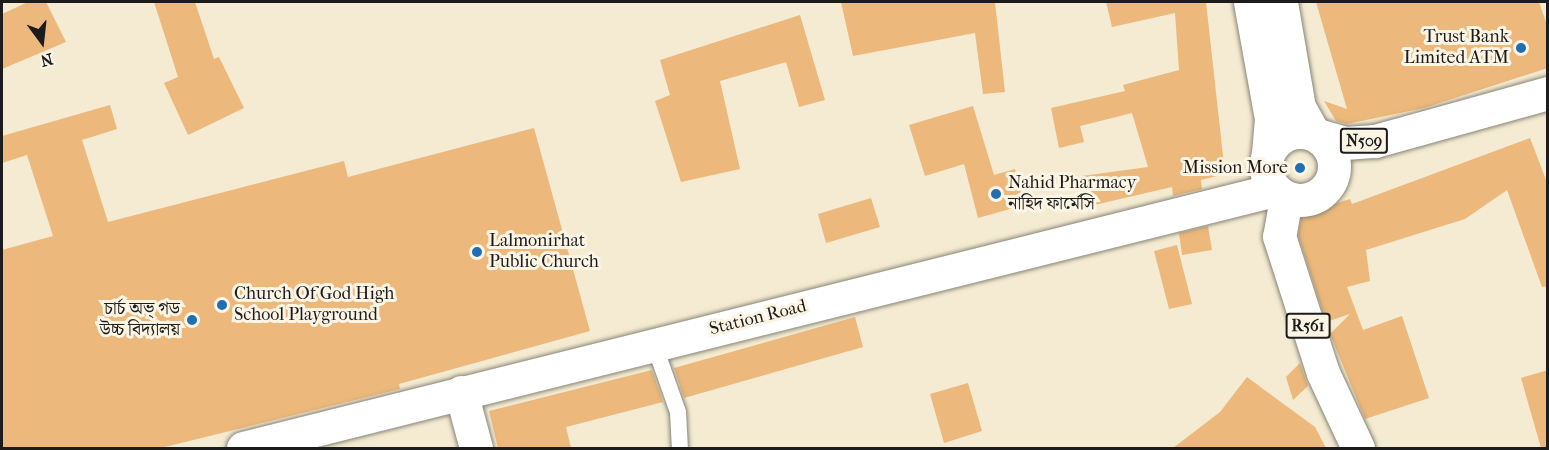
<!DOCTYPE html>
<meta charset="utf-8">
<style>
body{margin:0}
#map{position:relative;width:1549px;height:450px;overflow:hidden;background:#f4ebd2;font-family:"IM FELL French Canon","Noto Serif Bengali",serif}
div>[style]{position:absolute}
.building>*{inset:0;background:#ecb87b}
.roads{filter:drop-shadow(0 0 2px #888477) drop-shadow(0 0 2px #888477)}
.lane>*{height:16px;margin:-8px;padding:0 8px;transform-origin:8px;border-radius:8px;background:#fff}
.street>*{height:33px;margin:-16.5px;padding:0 16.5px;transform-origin:16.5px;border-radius:16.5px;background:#fff}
.secondary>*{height:33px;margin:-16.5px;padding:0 16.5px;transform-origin:16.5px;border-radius:16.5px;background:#fff}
.primary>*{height:33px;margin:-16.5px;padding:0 16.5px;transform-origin:16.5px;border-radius:16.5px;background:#fff}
.highway>*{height:33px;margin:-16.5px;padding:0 16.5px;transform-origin:16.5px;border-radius:16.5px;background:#fff}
.highway>.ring{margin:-16.5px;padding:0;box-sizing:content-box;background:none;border:33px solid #fff;border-radius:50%}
.dots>*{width:16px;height:16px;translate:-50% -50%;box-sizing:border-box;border:3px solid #fcf5e5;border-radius:50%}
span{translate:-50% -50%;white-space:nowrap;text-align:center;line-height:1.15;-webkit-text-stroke:6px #fcf5e5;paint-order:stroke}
.shield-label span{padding:2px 4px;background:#fcf5e5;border:2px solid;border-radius:4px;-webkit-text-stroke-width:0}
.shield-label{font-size:16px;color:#1c1c1c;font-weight:700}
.poi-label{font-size:18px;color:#1c1c1c}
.right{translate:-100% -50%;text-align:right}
.left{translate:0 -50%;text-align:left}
.street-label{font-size:18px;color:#1c1c1c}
.frame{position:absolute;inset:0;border:3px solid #1c1c1c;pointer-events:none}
.north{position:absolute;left:12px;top:12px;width:60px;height:60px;-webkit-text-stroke:4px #fcf5e5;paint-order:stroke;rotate:165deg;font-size:16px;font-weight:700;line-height:24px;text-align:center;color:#1c1c1c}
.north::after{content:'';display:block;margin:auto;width:21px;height:27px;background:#1c1c1c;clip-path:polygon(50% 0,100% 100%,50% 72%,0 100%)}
</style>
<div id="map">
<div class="building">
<i style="clip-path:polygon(28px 2px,46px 2px,66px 42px,2px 69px,2px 14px)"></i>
<i style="clip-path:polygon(154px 2px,195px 2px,214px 59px,219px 57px,244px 108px,188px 135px,164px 83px,178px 77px)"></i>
<i style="clip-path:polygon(841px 2px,995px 2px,1005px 92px,983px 94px,975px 33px,853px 56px)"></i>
<i style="clip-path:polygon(1106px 2px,1206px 2px,1225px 174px,1201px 180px,1202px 189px,1173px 196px,1172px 187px,1090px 206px,1082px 176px,1148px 167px,1132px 113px,1080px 126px,1084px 142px,1059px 148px,1051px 108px,1125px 91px,1123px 85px,1179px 70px,1175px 13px,1112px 27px)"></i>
<i style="clip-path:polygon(1316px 2px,1539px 2px,1548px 28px,1548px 68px,1424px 108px,1347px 124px,1336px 121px,1324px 101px,1347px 109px)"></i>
<i style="clip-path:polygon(800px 15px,825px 100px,799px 107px,786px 62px,720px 81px,740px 169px,681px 182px,655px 101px,670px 95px,660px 60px)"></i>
<i style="clip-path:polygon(110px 105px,117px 129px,82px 140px,108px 222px,344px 161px,348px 177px,534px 128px,590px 331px,399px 384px,400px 389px,161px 448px,2px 448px,2px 250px,53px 236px,27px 155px,2px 163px,2px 136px)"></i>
<i style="clip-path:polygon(973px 106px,994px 175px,1015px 169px,1024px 205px,978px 218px,964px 164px,925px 176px,909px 125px)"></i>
<i style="clip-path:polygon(1530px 138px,1548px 185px,1548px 286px,1542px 287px,1507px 190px,1465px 219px,1366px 250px,1370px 281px,1347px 287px,1363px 330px,1402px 316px,1429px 398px,1365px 419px,1330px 334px,1350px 314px,1326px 322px,1298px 235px,1302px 214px,1350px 199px,1352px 204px)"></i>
<i style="clip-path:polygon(871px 198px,880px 227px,826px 243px,818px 214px)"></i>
<i style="clip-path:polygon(1208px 226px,1212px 250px,1182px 255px,1179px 233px)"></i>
<i style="clip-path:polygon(1177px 245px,1192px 304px,1169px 309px,1154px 251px)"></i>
<i style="clip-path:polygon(855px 317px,863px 347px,684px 398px,674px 368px)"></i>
<i style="clip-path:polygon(1300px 363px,1308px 386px,1293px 400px,1286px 377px)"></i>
<i style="clip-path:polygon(652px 370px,663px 402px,566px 427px,571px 448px,498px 448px,489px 411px)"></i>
<i style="clip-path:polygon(1548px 370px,1548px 447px,1541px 448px,1521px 378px)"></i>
<i style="clip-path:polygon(1247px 377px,1315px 427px,1326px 448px,1173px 448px,1220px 412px)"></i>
<i style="clip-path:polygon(968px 383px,982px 431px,944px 443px,930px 394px)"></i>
</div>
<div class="roads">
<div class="lane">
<i style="left:654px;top:344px;width:72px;rotate:70.6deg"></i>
<i style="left:678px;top:412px;width:36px;rotate:87deg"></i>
</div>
<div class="street">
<i style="left:461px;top:392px;width:58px;rotate:75deg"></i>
</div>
<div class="secondary">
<i style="left:243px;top:448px;width:1063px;rotate:-14.05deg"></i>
</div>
<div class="primary">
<i style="left:1286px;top:198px;width:39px;rotate:100deg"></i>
<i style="left:1279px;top:236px;width:144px;rotate:72.2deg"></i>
<i style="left:1323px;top:373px;width:83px;rotate:65deg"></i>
</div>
<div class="highway">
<i style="left:1250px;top:2px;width:119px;rotate:79.8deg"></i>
<i style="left:1271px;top:119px;width:33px;rotate:95deg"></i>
<i style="left:1281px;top:2px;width:107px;rotate:80.3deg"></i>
<i style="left:1299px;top:107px;width:31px;rotate:61deg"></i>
<i style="left:1314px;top:134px;width:32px;rotate:16deg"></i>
<i style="left:1345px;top:143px;width:30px;rotate:-4deg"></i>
<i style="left:1375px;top:141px;width:180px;rotate:-15.5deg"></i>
<i class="ring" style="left:1266px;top:132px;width:35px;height:35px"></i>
</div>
</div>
<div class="dots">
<i style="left:1521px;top:48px;background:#1f6fb2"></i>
<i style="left:1300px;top:168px;background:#1f6fb2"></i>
<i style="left:996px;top:194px;background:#1f6fb2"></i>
<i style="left:477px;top:252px;background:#1f6fb2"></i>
<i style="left:222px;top:305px;background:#1f6fb2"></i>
<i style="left:192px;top:320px;background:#1f6fb2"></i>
</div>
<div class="shield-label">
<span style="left:1364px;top:141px">N509</span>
<span style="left:1308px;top:326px">R561</span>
</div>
<div class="poi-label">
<span class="right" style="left:1509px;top:48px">Trust Bank<br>Limited ATM</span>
<span class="right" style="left:1288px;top:168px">Mission More</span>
<span class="left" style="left:1008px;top:194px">Nahid Pharmacy<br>নাহিদ ফার্মেসি</span>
<span class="left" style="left:489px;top:252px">Lalmonirhat<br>Public Church</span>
<span class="left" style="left:234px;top:305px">Church Of God High<br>School Playground</span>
<span class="right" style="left:180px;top:320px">চার্চ অভ্ গড<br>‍উচ্চ বিদ্যালয়</span>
</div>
<div class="street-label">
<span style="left:758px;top:318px;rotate:-14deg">Station Road</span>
</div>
<div class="frame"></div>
<div class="north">N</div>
</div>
